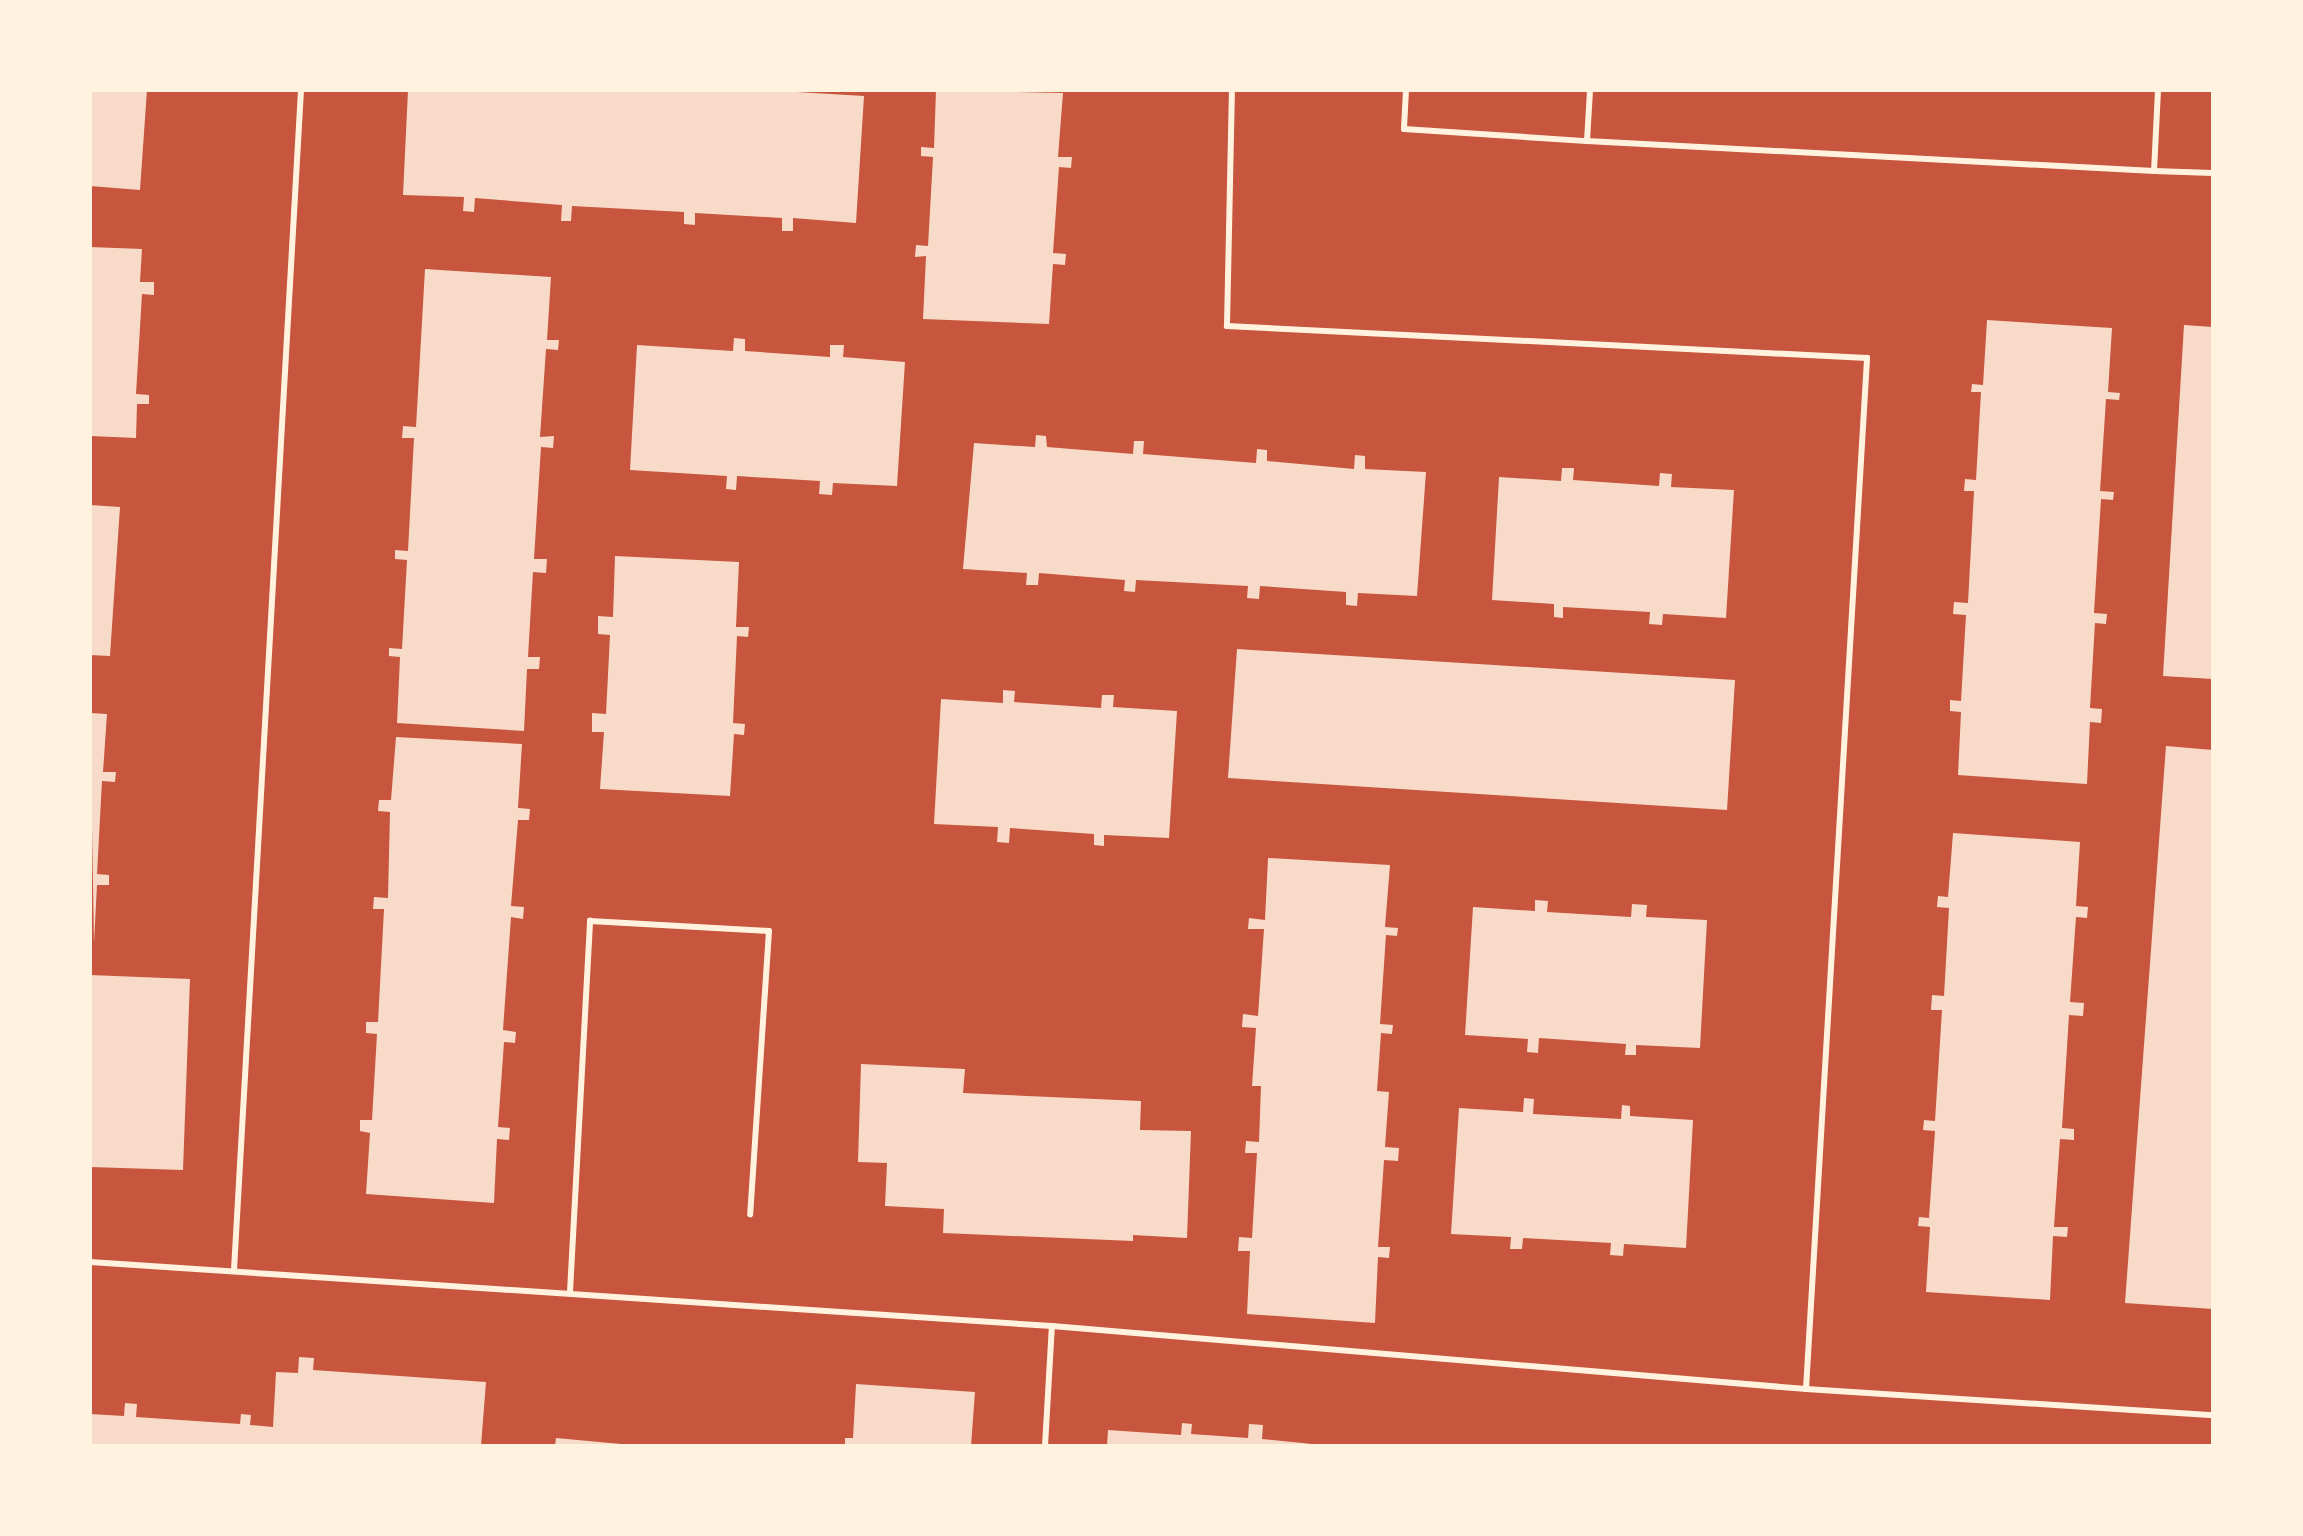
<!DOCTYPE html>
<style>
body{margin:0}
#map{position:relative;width:2303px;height:1536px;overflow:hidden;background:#c8553d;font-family:Rubik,sans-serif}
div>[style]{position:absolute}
.building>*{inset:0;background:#f7dbc8}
.service>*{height:6px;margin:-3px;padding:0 3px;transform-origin:3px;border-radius:3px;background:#fff3e0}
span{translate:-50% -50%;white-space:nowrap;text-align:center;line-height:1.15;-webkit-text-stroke:6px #fff3e0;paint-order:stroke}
.frame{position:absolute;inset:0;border:92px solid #fff3e0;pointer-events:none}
</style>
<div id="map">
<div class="building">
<i style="clip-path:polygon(90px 90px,147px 90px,140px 190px,90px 186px)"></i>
<i style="clip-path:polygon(408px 90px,763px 90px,864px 96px,856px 223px,793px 218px,793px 231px,782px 231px,782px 218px,695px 213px,695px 225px,684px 224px,684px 212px,572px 206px,571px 221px,561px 221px,562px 205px,475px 198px,474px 212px,463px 211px,464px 197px,403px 195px)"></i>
<i style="clip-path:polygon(936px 90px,1063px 93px,1058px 157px,1072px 157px,1071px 168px,1059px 167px,1053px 253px,1066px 254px,1065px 265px,1053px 264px,1049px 324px,923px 319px,926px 256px,915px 257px,916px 245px,928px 246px,933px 157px,921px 156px,921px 147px,934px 148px)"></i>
<i style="clip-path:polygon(90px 247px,142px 249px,140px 282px,154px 282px,154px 295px,142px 294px,136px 394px,149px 395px,149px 404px,137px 404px,136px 438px,90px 436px)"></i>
<i style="clip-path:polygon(425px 269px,551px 277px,547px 340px,559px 340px,558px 350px,546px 349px,540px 437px,554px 436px,553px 448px,541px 447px,534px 559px,547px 559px,546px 573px,533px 572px,528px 657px,540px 657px,539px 669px,527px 669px,524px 731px,397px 723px,400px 657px,389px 656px,389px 648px,402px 649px,407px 560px,395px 559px,395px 550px,408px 551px,414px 438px,402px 438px,403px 426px,416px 427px)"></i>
<i style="clip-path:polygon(1987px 320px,2112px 328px,2108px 392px,2120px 393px,2119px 400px,2106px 399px,2100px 491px,2114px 492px,2113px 500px,2101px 499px,2094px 613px,2107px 614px,2106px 624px,2095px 623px,2090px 708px,2102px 709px,2101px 723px,2090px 722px,2087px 784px,1958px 775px,1961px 712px,1950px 711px,1950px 700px,1961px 701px,1966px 615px,1953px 614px,1954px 602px,1968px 603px,1974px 491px,1964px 491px,1965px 479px,1976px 480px,1981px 392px,1971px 392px,1972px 384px,1983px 385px)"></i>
<i style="clip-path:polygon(2184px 325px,2213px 327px,2213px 679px,2163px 676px)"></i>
<i style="clip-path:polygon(734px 338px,745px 339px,745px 351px,830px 357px,830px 345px,844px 345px,843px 357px,905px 362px,897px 486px,833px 483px,832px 495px,819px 494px,820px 481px,737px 476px,736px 490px,726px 489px,727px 476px,630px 470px,637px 345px,733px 351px)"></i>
<i style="clip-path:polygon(1036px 435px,1046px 436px,1047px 447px,1133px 454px,1134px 441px,1144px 441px,1143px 454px,1256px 463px,1257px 449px,1267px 450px,1267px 461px,1354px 469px,1355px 455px,1365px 456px,1365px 469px,1426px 472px,1417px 596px,1358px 593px,1357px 606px,1346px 605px,1346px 592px,1260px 586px,1259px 599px,1247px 598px,1248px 586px,1136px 580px,1135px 592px,1124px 591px,1125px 580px,1039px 573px,1038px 585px,1026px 585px,1027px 573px,963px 569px,974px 443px,1035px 447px)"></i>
<i style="clip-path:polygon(1562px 468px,1574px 468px,1573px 480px,1659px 486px,1660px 473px,1672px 474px,1671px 487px,1734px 490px,1726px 618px,1663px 614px,1662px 625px,1649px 624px,1650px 612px,1563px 607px,1563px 618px,1554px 617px,1554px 604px,1492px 600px,1499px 477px,1561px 481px)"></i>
<i style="clip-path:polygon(90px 505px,120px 507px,110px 656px,90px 655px)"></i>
<i style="clip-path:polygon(615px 556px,739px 562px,736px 627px,749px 627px,748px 637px,737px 636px,733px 723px,745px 724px,744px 735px,734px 734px,730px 796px,600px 789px,604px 732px,592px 732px,592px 713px,606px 714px,610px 635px,598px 634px,598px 616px,613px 617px)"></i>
<i style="clip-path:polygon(1237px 649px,1735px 680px,1727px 810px,1228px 778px)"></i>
<i style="clip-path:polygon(1003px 690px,1015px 691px,1014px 702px,1101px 708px,1102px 695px,1114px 695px,1113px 707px,1177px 711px,1169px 838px,1104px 835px,1104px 846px,1094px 845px,1094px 834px,1010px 828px,1009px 843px,997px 842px,998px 827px,934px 824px,941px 699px,1003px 703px)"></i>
<i style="clip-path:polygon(90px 713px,107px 714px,103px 772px,116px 772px,115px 782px,102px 781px,97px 874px,109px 875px,109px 885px,97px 885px,94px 943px)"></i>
<i style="clip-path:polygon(396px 737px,522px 744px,518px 808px,530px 809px,529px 820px,518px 820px,511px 906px,524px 907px,523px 919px,511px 917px,503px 1030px,516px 1032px,515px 1043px,504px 1042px,498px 1127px,510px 1128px,509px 1140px,497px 1139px,494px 1203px,366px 1194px,370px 1133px,360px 1131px,360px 1120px,372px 1120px,377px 1034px,366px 1033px,366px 1022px,378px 1022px,384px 909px,373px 909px,374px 897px,388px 898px,390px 812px,378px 811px,379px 800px,391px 800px)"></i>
<i style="clip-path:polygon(2166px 746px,2213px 750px,2213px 1309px,2125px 1303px)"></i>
<i style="clip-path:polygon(1953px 833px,2080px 842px,2076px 906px,2088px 907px,2087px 918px,2076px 917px,2070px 1002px,2084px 1003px,2083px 1016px,2069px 1015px,2062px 1128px,2074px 1129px,2074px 1140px,2060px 1139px,2054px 1227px,2068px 1227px,2067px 1237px,2053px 1236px,2050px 1300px,1926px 1292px,1930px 1227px,1918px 1226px,1919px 1217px,1929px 1218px,1935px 1131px,1923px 1130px,1924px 1120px,1935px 1121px,1942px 1010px,1931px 1010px,1932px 995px,1944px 996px,1949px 908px,1937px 907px,1938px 896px,1948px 897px)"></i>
<i style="clip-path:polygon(1268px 858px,1390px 865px,1385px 927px,1398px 928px,1397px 936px,1386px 935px,1380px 1024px,1393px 1025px,1392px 1034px,1381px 1033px,1377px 1091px,1389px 1092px,1385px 1147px,1399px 1148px,1398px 1161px,1384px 1160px,1378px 1247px,1390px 1247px,1389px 1258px,1378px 1257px,1375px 1323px,1247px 1314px,1250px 1251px,1238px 1251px,1239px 1237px,1252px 1238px,1257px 1153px,1245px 1153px,1246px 1141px,1259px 1142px,1261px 1086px,1252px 1086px,1256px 1028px,1242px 1027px,1243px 1014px,1258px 1016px,1264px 929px,1248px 929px,1249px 918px,1265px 920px)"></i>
<i style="clip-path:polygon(1535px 900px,1548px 901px,1547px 912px,1631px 917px,1632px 904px,1647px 905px,1646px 917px,1707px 920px,1700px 1048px,1636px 1045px,1636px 1055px,1625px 1055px,1626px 1044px,1539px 1038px,1538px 1053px,1527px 1052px,1528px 1039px,1465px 1035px,1473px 907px,1535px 911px)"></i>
<i style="clip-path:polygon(90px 975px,190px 979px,183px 1170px,90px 1167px)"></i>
<i style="clip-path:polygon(861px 1064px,965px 1069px,963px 1093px,1141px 1101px,1140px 1130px,1191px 1131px,1187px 1238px,1133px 1235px,1133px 1241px,943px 1233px,944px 1209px,885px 1206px,887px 1163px,858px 1162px)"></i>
<i style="clip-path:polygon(1524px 1098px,1534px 1099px,1533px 1114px,1621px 1119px,1622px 1105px,1630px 1106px,1630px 1116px,1693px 1120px,1686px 1248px,1624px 1244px,1623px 1256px,1610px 1255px,1611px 1243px,1523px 1238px,1522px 1249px,1510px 1249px,1511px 1237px,1451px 1234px,1459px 1108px,1523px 1112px)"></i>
<i style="clip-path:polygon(299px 1357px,314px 1358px,313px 1370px,486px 1382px,481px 1446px,90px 1446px,90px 1414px,124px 1416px,125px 1403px,137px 1404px,136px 1417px,240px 1424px,241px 1414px,251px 1415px,250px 1425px,273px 1427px,276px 1372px,298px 1373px)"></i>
<i style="clip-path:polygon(856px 1384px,975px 1392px,971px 1446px,845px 1446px,845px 1438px,853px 1438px)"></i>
<i style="clip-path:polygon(1182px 1423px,1192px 1424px,1191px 1434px,1248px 1438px,1249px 1424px,1263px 1425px,1262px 1439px,1332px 1446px,1107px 1446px,1108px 1430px,1181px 1435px)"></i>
<i style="clip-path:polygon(556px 1438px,621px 1444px,620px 1446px,555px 1446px)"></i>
</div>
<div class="service">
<i style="left:1406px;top:90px;width:39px;rotate:93deg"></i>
<i style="left:1404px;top:129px;width:183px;rotate:3.8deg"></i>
<i style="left:1587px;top:141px;width:51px;rotate:-86.6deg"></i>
<i style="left:2158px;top:90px;width:81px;rotate:92.8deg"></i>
<i style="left:2154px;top:171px;width:59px;rotate:1.9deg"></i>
<i style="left:1587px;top:141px;width:568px;rotate:3.03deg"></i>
<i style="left:90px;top:1262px;width:964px;rotate:3.81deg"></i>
<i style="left:1052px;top:1326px;width:757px;rotate:4.78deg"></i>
<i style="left:1806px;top:1389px;width:1033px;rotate:-86.61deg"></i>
<i style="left:1867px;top:358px;width:641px;rotate:-177.14deg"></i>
<i style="left:1227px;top:326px;width:236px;rotate:-88.8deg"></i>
<i style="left:234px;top:1270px;width:1182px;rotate:-86.75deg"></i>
<i style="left:570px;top:1292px;width:372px;rotate:-86.9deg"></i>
<i style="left:590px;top:921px;width:179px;rotate:3.2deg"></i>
<i style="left:769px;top:931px;width:284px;rotate:93.8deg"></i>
<i style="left:1806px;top:1389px;width:408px;rotate:3.7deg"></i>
<i style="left:1045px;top:1446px;width:120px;rotate:-86.7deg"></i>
</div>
<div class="frame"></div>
</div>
